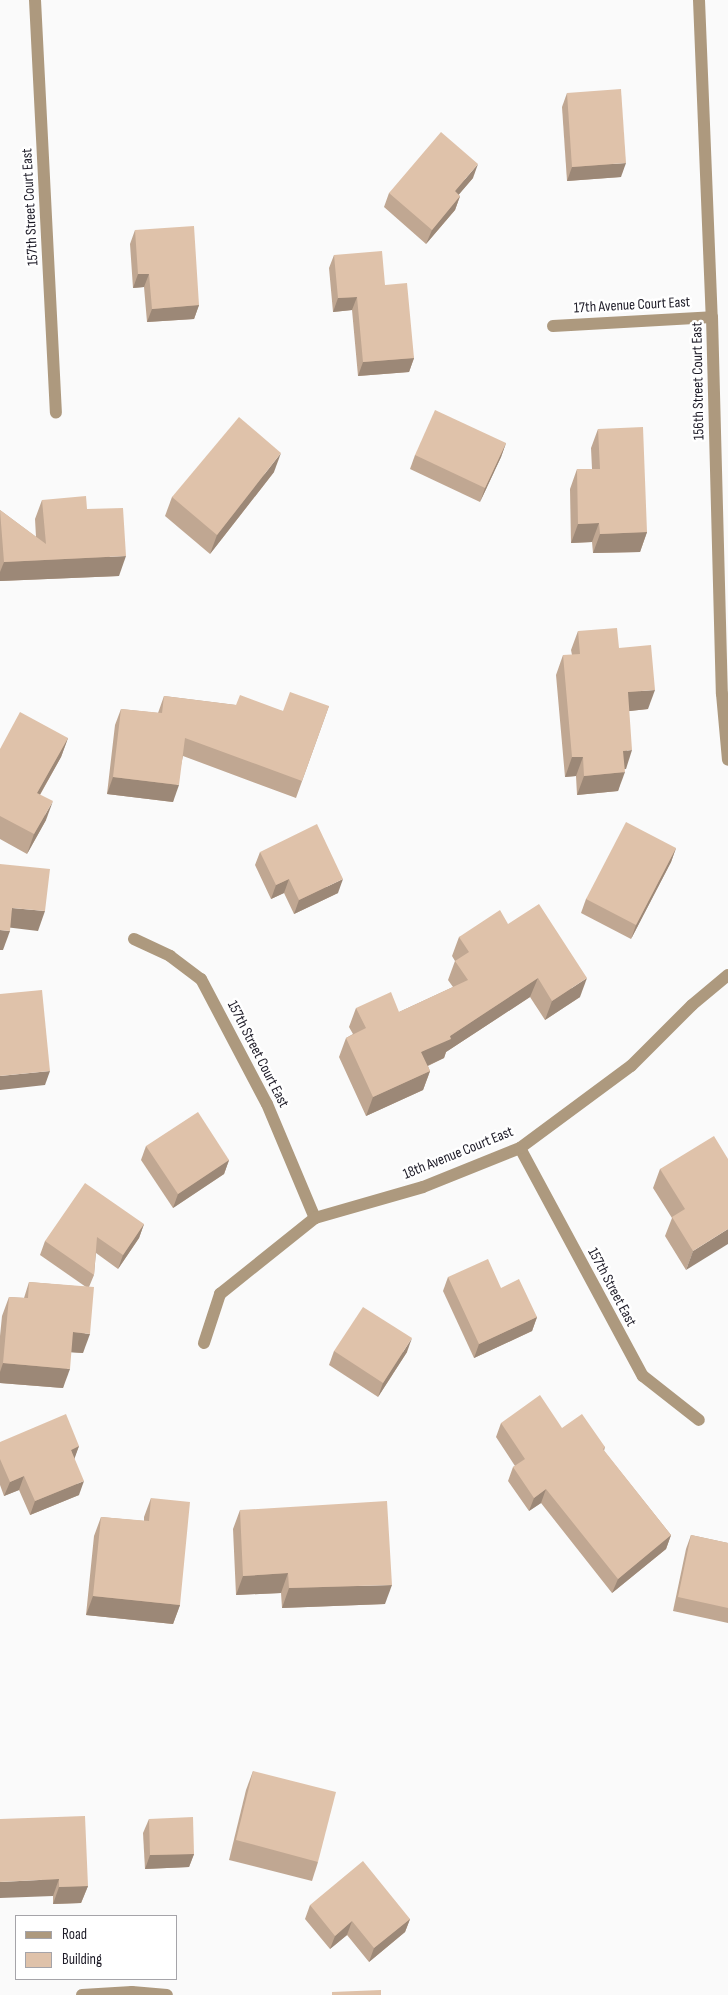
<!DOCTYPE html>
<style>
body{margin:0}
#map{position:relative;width:728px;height:1995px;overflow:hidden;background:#fafafa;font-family:"Sofia Sans Condensed",sans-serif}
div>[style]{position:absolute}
.minor>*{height:12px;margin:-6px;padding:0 6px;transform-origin:6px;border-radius:6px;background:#ad997e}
.wall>*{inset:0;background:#c0a792}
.shaded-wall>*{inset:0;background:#9c8877}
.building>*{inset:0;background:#dfc2aa}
span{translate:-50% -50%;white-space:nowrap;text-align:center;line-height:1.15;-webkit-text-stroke:5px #fff;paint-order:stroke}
.street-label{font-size:15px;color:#1d1b27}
.legend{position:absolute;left:15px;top:1915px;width:162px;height:65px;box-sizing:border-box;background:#fff;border:1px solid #a5a4a9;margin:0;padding:6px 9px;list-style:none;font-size:15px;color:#1d1b27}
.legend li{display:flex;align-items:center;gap:10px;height:25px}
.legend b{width:25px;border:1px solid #a5a4a9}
</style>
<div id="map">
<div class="minor">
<i style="left:35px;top:0;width:413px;rotate:87.1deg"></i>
<i style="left:699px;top:0;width:317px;rotate:87.7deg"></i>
<i style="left:712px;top:317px;width:377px;rotate:88.5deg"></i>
<i style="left:722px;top:694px;width:66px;rotate:84.8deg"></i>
<i style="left:553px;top:326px;width:159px;rotate:-3.2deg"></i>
<i style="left:134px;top:939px;width:40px;rotate:25deg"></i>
<i style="left:170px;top:956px;width:39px;rotate:37deg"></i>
<i style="left:201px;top:979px;width:141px;rotate:62.2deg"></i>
<i style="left:267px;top:1104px;width:124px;rotate:67.2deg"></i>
<i style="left:520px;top:1148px;width:259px;rotate:61.7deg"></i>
<i style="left:643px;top:1376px;width:71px;rotate:38.2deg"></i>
<i style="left:204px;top:1343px;width:52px;rotate:-71.9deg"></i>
<i style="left:220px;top:1294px;width:122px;rotate:-38.7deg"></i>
<i style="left:315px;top:1218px;width:112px;rotate:-16deg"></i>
<i style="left:423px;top:1187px;width:105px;rotate:-21.9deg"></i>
<i style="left:520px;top:1148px;width:138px;rotate:-36.5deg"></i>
<i style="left:631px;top:1066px;width:86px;rotate:-45deg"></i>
<i style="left:692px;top:1005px;width:47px;rotate:-39.8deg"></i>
<i style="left:82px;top:1995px;width:50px;rotate:-3.4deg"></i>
<i style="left:132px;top:1992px;width:35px;rotate:5deg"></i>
</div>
<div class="wall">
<i style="clip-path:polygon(567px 93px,621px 177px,567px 181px,562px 107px)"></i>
<i style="clip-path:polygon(473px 178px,458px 195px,460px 196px,455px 210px,426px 244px,384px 207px,389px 193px)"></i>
<i style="clip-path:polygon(135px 230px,199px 305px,194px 319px,147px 322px,144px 287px,133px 288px,130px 244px)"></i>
<i style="clip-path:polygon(334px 255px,385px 285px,414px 358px,409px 372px,358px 376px,352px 310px,333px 312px,329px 268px)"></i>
<i style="clip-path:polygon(598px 429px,647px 532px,640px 552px,593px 553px,592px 542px,571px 543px,570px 489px,577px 469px,592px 469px,591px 448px)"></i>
<i style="clip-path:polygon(506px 443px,501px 457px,480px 502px,410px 469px,415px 455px)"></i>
<i style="clip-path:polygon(274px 472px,210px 554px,165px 516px,172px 497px)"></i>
<i style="clip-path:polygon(42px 500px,87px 509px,119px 576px,0 581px,0 510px,36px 537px,35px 519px)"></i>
<i style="clip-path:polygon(578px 631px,619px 648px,648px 709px,629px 711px,626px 769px,624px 769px,618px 791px,577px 795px,576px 776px,565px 777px,556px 675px,563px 655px,572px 655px,571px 650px)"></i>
<i style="clip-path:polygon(164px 696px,283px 711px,329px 706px,296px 798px,183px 756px,173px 802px,107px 794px,115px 725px,121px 709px,158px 713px)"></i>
<i style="clip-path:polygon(68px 738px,61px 757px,40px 795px,46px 820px,27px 854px,0 839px,0 749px)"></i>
<i style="clip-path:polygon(676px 848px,671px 862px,631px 939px,581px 913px,586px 899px)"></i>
<i style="clip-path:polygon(260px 852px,338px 893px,294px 914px,284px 893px,271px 899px,255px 865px)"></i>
<i style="clip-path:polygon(508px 924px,580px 997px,545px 1020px,530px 997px,446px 1052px,444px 1058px,428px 1066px,430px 1071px,423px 1090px,366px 1116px,339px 1057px,346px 1038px,353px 1034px,349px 1027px,356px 1008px,399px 1012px,453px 987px,448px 980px,455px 961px,452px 956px,459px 937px)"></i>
<i style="clip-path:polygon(146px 1146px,229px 1160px,224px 1174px,173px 1208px,141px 1160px)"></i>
<i style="clip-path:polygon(728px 1159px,686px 1270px,665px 1236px,672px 1218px,653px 1188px,660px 1169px)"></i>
<i style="clip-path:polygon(144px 1224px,139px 1238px,118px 1269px,96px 1253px,94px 1275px,89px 1287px,83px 1353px,71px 1352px,63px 1388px,0 1383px,0 1336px,2px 1316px,9px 1297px,24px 1298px,29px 1282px,86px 1287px,40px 1255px,45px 1241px)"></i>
<i style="clip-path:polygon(448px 1277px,501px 1288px,537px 1317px,532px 1331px,474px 1358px,443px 1291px)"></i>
<i style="clip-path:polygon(334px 1351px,407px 1352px,378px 1397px,329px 1365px)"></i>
<i style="clip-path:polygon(501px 1423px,562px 1428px,605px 1447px,604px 1451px,671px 1535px,666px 1549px,612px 1593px,541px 1503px,529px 1511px,508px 1481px,513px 1467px,515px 1466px,496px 1437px)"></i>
<i style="clip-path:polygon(0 1442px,79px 1446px,74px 1458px,79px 1495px,30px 1515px,19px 1490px,4px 1496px,0 1485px)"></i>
<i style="clip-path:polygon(151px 1498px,180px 1605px,173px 1624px,86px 1615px,94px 1536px,101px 1517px,144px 1521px,144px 1517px)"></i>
<i style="clip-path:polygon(240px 1510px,385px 1604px,282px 1608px,281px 1593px,236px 1595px,233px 1529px)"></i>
<i style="clip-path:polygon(691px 1535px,728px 1543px,728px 1623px,673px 1611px,686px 1549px)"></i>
<i style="clip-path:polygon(253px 1771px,318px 1862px,312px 1881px,229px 1860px,246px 1790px)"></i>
<i style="clip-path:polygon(0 1819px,88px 1886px,81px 1903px,53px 1904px,53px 1896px)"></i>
<i style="clip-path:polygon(149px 1819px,194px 1854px,189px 1867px,145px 1869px,143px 1833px)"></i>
<i style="clip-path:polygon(310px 1905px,410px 1919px,405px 1932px,369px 1962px,347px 1935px,330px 1949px,305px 1919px)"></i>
</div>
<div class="shaded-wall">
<i style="clip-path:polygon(626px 163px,621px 177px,567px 181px,572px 167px)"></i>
<i style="clip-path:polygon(478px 164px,473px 178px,450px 205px,455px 191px)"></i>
<i style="clip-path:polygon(460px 196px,455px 210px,426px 244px,432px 230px)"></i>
<i style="clip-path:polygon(138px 274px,149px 274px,144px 287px,133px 288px)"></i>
<i style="clip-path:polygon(357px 297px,352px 310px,333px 312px,338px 298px)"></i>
<i style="clip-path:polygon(199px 305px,194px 319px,147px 322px,152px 309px)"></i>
<i style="clip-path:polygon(414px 358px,409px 372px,358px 376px,363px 362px)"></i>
<i style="clip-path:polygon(506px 443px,501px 457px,480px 502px,485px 488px)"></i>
<i style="clip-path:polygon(281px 453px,274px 472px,210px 554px,217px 535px)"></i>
<i style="clip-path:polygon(599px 523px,592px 542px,571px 543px,578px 524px)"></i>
<i style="clip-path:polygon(647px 532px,640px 552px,593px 553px,600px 534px)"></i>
<i style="clip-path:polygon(126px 556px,119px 576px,0 581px,0 572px,4px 562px)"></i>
<i style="clip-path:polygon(655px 690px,648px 709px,621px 712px,628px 692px)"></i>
<i style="clip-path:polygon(68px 738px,61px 757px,30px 812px,37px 793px)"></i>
<i style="clip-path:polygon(632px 750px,626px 769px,616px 770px,623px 751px)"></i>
<i style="clip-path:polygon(572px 757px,583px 757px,576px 776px,565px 777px)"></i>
<i style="clip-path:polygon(625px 772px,618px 791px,577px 795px,584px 776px)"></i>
<i style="clip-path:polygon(113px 777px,179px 785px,173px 802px,107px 794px)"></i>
<i style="clip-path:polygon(53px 801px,46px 820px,27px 854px,34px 834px)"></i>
<i style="clip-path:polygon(676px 848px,671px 862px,631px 939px,636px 925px)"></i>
<i style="clip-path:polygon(289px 879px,284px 893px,271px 899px,276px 885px)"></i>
<i style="clip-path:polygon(343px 879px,338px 893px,294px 914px,299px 900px)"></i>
<i style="clip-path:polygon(12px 908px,45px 911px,38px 931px,5px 927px)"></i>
<i style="clip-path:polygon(0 930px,10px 931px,3px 950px,0 950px)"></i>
<i style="clip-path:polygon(538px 978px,530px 997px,446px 1052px,444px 1058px,414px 1072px,421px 1052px,450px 1036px)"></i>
<i style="clip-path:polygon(587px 978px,580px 997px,545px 1020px,552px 1001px)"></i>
<i style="clip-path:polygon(50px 1071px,45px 1085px,0 1090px,0 1076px)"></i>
<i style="clip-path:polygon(430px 1071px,423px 1090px,366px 1116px,373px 1097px)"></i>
<i style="clip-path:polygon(229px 1160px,224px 1174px,173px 1208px,178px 1194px)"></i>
<i style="clip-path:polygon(144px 1224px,139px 1238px,118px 1269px,123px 1255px)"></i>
<i style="clip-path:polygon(728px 1229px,728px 1244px,686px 1270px,693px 1251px)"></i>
<i style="clip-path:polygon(537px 1317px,532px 1331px,474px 1358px,479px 1344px)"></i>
<i style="clip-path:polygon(73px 1332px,90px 1334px,83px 1353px,66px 1352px)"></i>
<i style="clip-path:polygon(412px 1338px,407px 1352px,378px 1397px,383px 1383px)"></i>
<i style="clip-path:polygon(3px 1363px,70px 1369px,63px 1388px,0 1383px,0 1372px)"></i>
<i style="clip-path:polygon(79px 1446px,74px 1460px,71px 1450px)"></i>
<i style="clip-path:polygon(24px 1476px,19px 1490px,4px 1496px,10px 1482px)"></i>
<i style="clip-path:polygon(84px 1481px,79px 1495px,30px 1515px,35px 1501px)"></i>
<i style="clip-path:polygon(546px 1489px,541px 1503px,529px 1511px,534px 1498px)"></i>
<i style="clip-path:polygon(671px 1535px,666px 1549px,612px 1593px,618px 1579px)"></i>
<i style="clip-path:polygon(288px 1573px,281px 1593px,236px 1595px,243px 1576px)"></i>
<i style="clip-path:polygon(392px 1585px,385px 1604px,282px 1608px,289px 1588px)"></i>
<i style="clip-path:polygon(93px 1596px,180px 1605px,173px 1624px,86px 1615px)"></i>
<i style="clip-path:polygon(194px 1854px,189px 1867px,145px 1869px,150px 1855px)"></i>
<i style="clip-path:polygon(59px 1879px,53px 1896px,0 1898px,0 1882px)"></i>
<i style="clip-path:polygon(88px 1886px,81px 1903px,53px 1904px,59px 1887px)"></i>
<i style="clip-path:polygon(410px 1919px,405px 1932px,369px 1962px,374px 1948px)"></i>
<i style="clip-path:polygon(352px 1921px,347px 1935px,330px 1949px,335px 1936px)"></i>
</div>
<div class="building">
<i style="clip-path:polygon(621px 89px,626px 163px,572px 167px,567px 93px)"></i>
<i style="clip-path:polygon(441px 132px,478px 164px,455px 191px,460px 196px,432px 230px,389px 193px)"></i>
<i style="clip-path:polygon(194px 226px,199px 305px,152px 309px,149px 274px,138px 274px,135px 230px)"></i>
<i style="clip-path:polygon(382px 251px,385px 285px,407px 283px,414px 358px,363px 362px,357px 297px,338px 298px,334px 255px)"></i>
<i style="clip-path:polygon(435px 410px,506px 443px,485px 488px,415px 455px)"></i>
<i style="clip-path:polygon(239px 417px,281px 453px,217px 535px,172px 497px)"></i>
<i style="clip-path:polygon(643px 427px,647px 532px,600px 534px,599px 523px,578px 524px,577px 469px,600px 469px,598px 429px)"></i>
<i style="clip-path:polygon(86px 496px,87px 509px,123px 508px,126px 556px,4px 562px,0 510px,46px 544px,42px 500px)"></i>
<i style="clip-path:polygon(617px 628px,619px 648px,651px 645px,655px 690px,628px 692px,632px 750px,623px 751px,625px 772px,584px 776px,583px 757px,572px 757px,563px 655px,580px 654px,578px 631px)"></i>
<i style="clip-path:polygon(290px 692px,329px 706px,302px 781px,185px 738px,179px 785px,113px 777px,121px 709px,162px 713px,164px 696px,236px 705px,240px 695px,283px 711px)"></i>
<i style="clip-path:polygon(20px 712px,68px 738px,37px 793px,53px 801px,34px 834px,0 816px,0 749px)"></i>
<i style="clip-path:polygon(626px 822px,676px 848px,636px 925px,586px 899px)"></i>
<i style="clip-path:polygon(317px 824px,343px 879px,299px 900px,289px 879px,276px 885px,260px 852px)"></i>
<i style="clip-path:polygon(0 864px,50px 869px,45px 911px,12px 908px,10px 931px,0 930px)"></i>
<i style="clip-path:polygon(539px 904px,587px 978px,552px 1001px,538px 978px,450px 1036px,451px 1039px,421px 1052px,430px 1071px,373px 1097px,346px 1038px,366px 1028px,356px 1008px,391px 992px,399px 1012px,468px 980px,455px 961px,469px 952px,459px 937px,500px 910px,508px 924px)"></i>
<i style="clip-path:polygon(42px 990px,50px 1071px,0 1076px,0 994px)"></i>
<i style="clip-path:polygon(198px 1112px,229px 1160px,178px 1194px,146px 1146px)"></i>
<i style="clip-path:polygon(714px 1136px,728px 1159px,728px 1229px,693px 1251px,672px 1217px,685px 1209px,660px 1169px)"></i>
<i style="clip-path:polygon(85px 1183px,144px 1224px,123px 1255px,97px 1237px,94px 1275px,45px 1241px)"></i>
<i style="clip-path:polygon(488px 1259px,501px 1288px,519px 1279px,537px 1317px,479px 1344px,448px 1277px)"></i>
<i style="clip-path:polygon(29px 1282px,94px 1287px,90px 1334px,73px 1332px,70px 1369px,3px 1363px,9px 1297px,28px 1298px)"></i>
<i style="clip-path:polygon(363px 1307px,412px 1338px,383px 1383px,334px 1351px)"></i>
<i style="clip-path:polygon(540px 1395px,562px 1428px,582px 1414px,605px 1447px,603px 1449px,671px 1535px,618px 1579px,546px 1489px,534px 1498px,513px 1467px,525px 1459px,501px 1423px)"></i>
<i style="clip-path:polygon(66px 1414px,79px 1446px,71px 1450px,84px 1481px,35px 1501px,24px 1476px,10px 1482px,0 1459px,0 1442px)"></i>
<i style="clip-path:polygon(151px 1498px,190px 1502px,180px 1605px,93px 1596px,101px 1517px,149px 1521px)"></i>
<i style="clip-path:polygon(387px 1501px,392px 1585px,289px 1588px,288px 1573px,243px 1576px,240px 1510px)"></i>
<i style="clip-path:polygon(691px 1535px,728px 1543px,728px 1608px,678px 1597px)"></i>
<i style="clip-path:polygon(253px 1771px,336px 1792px,318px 1862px,236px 1840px)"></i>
<i style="clip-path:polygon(85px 1816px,88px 1886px,59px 1887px,59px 1879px,0 1882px,0 1819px)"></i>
<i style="clip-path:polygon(193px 1817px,194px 1854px,150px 1855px,149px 1819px)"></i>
<i style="clip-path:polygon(363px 1861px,410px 1919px,374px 1948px,352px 1921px,335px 1936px,310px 1905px)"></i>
<i style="clip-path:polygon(381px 1990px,381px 1995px,332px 1995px,332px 1992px)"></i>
</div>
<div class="street-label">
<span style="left:30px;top:207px;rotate:-93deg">157th Street Court East</span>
<span style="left:632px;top:305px;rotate:-3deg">17th Avenue Court East</span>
<span style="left:698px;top:381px;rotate:-91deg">156th Street Court East</span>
<span style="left:258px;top:1054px;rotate:63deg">157th Street Court East</span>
<span style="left:458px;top:1153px;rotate:-22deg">18th Avenue Court East</span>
<span style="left:612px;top:1287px;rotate:62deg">157th Street East</span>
</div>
<ul class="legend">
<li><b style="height:6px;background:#ad997e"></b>Road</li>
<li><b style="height:14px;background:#dfc2aa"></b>Building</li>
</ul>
</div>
